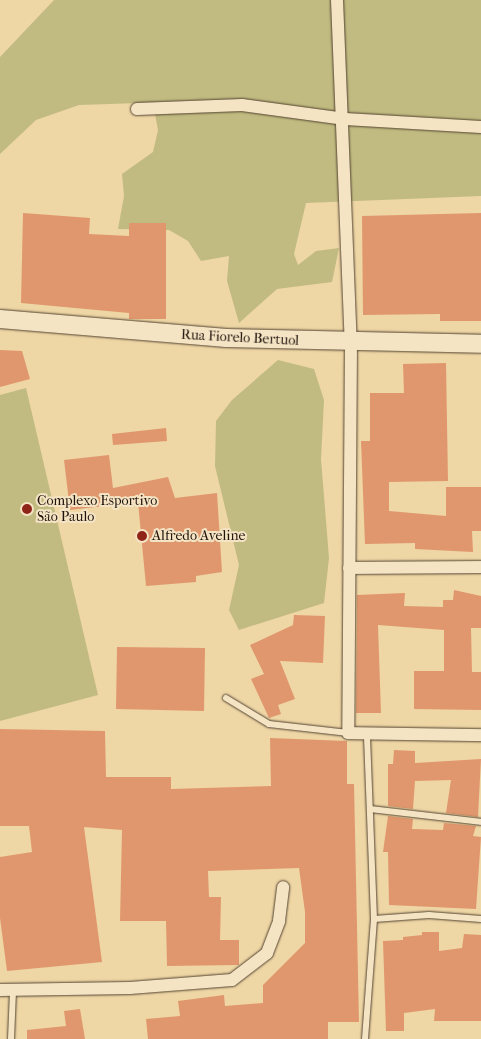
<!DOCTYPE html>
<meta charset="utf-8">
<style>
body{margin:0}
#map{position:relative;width:481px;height:1039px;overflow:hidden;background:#eed6a5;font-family:"IM FELL French Canon",serif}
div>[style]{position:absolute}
.green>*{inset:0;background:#c1bb81}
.building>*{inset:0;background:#e1976d}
.roads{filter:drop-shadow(0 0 1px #544432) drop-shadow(0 0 1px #544432)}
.service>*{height:6px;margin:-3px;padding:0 3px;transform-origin:3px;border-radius:3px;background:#f4e4c4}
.minor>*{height:12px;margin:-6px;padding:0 6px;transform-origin:6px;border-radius:6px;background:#f4e4c4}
.secondary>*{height:18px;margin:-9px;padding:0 9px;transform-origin:9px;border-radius:9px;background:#f4e4c4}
.dots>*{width:14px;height:14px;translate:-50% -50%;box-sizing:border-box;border:2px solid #f4e4c4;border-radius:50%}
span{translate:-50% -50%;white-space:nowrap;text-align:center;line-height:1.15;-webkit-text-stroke:4px #f4e4c4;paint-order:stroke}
.street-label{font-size:14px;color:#20130c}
.poi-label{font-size:14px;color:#20130c}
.left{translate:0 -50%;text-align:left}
</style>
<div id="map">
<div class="green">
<i style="clip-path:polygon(54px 0,481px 0,481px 196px,306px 203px,294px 254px,298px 265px,316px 251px,339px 248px,332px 282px,277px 289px,239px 323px,227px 281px,229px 256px,201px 261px,188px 241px,169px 230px,118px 229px,124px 196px,122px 174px,153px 152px,158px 130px,155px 114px,139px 103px,79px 105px,36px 120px,0 154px,0 57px)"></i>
<i style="clip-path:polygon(278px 360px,314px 369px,324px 400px,321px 459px,329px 558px,324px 603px,239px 630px,229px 610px,239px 565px,215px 466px,216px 421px,232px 400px)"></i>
<i style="clip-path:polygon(26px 388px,98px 695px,0 721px,0 395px)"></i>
</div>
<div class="building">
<i style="clip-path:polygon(23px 213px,90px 218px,89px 234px,129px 236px,129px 223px,166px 223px,166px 319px,129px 319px,129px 313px,21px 303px)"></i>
<i style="clip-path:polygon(481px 213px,481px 321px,440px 321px,440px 314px,363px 315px,362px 216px)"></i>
<i style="clip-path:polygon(0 350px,22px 351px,30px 379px,0 387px)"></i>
<i style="clip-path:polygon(446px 363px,448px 481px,389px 482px,389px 511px,446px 516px,446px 487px,481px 487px,481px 531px,472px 531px,473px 552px,415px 549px,415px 543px,365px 544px,361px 441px,370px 441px,370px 393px,404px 393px,403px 364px)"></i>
<i style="clip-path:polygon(166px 428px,167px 441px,113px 445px,112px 434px)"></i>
<i style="clip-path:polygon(109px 455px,113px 488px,168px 477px,175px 498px,217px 493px,222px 572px,196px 576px,196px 582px,146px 586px,138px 502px,70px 510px,64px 460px)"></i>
<i style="clip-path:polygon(454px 590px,481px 596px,481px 628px,471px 628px,472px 672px,481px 672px,481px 710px,414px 709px,414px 671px,444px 671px,444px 630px,378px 625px,381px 713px,356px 713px,357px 595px,405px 593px,404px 606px,443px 607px,443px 600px,453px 600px)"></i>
<i style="clip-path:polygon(294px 615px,325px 616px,323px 663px,280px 661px,295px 699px,278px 705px,281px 714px,269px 718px,251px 679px,264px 674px,250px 645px,293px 625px)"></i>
<i style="clip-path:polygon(117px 647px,205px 648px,204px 711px,116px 709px)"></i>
<i style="clip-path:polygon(0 729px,105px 731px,106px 777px,171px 777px,171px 789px,271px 786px,270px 738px,347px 741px,347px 784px,354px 784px,359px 1022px,328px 1022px,328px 1039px,148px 1039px,146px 1019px,180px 1016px,178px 1001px,224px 995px,225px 1006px,263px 1003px,263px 985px,305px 943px,305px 912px,299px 868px,208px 871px,209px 897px,221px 897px,220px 940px,239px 940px,239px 965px,167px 966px,166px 921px,120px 921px,122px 830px,84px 827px,102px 962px,7px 971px,0 918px,0 857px,32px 852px,29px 826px,0 826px)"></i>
<i style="clip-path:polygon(394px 750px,415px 751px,415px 763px,481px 759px,478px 817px,446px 813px,451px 780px,415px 781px,413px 809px,388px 806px,388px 764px,393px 764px)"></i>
<i style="clip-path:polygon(388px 816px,413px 819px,412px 829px,443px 830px,444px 823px,476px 826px,473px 836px,481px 837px,476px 909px,389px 905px,388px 852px,383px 852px)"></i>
<i style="clip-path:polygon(422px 932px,439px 932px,439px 951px,462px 948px,464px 934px,481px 935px,481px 1021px,434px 1021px,435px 1009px,404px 1013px,404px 1031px,386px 1031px,383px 941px,403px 940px,403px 937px,422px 935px)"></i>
<i style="clip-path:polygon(80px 1009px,85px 1039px,27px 1039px,27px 1030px,66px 1026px,64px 1011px)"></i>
</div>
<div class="roads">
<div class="service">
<i style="left:226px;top:698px;width:50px;rotate:31.2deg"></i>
<i style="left:269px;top:724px;width:80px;rotate:6.5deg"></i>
<i style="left:371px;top:809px;width:111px;rotate:6.7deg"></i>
<i style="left:374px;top:919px;width:55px;rotate:-4.2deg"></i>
<i style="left:429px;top:915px;width:52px;rotate:4.4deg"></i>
<i style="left:11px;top:1039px;width:48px;rotate:-87.6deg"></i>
<i style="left:365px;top:1039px;width:120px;rotate:-85.7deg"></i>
<i style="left:374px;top:919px;width:186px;rotate:-92.2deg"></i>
</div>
<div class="minor">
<i style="left:337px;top:0;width:342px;rotate:87.7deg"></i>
<i style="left:351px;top:342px;width:391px;rotate:90.4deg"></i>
<i style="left:348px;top:733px;width:133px;rotate:0.9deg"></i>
<i style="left:137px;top:109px;width:105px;rotate:-2.2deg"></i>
<i style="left:242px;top:105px;width:104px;rotate:7.7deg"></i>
<i style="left:345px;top:119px;width:136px;rotate:3.4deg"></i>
<i style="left:349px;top:568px;width:132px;rotate:-0.4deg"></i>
<i style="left:0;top:990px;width:130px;rotate:-0.9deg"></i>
<i style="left:130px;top:988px;width:102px;rotate:-4.5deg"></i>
<i style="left:232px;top:980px;width:44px;rotate:-37.6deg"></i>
<i style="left:267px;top:953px;width:34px;rotate:-69deg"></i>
<i style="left:279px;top:921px;width:34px;rotate:-83deg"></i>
</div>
<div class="secondary">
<i style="left:0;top:319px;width:227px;rotate:4.8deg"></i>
<i style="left:226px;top:338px;width:255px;rotate:1.3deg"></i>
</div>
</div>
<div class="dots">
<i style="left:27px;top:509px;background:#8f2418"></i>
<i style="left:142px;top:536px;background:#8f2418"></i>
</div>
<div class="street-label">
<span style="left:240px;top:338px;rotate:3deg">Rua Fiorelo Bertuol</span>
</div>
<div class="poi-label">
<span class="left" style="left:37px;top:509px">Complexo Esportivo<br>São Paulo</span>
<span class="left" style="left:152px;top:536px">Alfredo Aveline</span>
</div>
</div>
